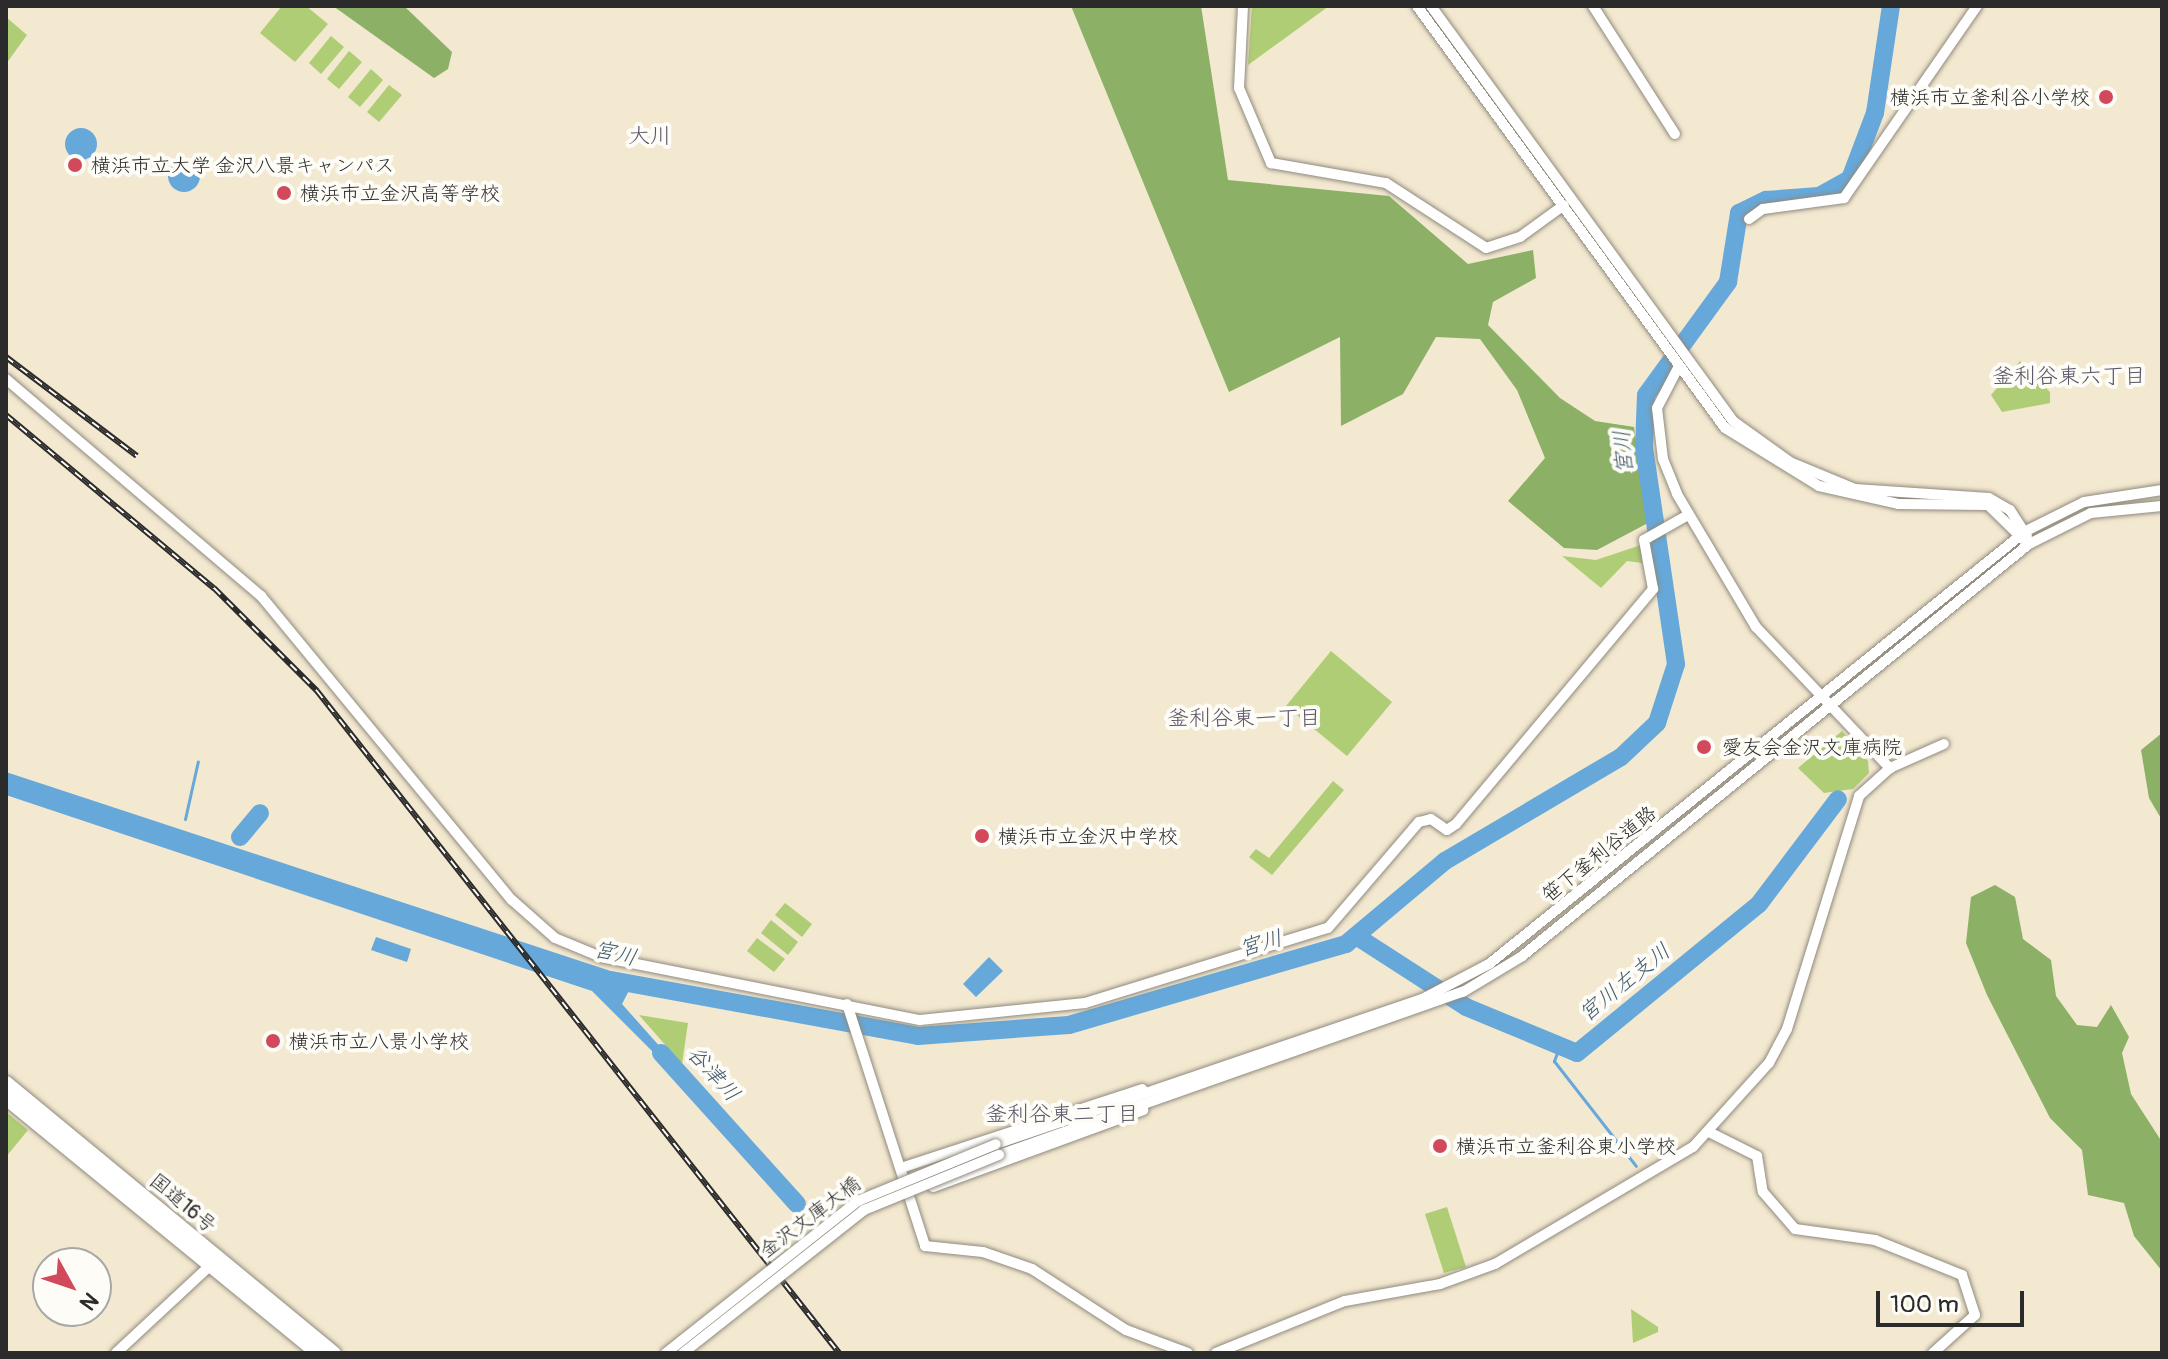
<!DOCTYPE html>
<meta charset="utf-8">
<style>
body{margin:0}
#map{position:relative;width:2168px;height:1359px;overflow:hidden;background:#f3e8d0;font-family:Pangolin,"Klee One",sans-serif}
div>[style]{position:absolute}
.green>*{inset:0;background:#afcd74}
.forest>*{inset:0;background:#8bb066}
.water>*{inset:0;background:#66a8da}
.round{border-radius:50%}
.stream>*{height:3px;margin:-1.5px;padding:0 1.5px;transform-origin:1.5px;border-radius:1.5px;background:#66a8da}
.river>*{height:18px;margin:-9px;padding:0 9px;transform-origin:9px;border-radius:9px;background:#66a8da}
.roads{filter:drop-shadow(0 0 2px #8f8a7e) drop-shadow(0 0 2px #8f8a7e)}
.minor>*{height:10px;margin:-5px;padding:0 5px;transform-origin:5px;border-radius:5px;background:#fff}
.highway>*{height:14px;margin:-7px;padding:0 7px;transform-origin:7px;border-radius:7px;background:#fff}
.rail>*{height:6px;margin-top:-3px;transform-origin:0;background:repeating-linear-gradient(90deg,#fdfcf7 0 9px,#2b2b2b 0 18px);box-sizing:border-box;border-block:2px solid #2b2b2b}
.bridges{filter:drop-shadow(0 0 2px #8f8a7e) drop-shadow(0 0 2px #8f8a7e)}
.minor-bridge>*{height:10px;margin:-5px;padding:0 5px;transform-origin:5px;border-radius:5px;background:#fff}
.dots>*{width:22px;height:22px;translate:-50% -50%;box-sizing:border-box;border:4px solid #fdfcf7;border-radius:50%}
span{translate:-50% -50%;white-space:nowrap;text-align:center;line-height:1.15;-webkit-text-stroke:8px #fdfcf7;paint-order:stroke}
.poi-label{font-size:20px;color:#2b2b2b}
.right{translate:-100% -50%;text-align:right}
.left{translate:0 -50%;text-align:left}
.street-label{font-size:20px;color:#2b2b2b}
.neighbourhood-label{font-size:22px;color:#5c5667}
.water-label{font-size:22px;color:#435d71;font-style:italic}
.frame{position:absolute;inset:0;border:8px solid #2b2b2b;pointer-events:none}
.north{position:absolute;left:32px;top:1247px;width:80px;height:80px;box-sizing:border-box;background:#fdfcf7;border:2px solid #a9a8a5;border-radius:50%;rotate:130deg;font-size:22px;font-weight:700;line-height:32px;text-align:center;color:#2b2b2b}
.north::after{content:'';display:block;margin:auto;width:28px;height:36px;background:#d1495b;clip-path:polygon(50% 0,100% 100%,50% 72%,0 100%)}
.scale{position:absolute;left:1876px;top:1291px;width:148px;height:36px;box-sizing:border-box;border:4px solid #2b2b2b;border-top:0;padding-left:10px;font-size:24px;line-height:28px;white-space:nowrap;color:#2b2b2b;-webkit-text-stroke:6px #fdfcf7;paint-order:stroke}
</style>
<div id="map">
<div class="green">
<i style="clip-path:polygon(282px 6px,306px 6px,328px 24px,295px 62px,260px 33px)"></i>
<i style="clip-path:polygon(1252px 6px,1329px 6px,1248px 65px)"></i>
<i style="clip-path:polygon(6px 17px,27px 35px,6px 64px)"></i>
<i style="clip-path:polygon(331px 36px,344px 47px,321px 74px,309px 63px)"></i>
<i style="clip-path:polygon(349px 51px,362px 62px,339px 89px,327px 79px)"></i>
<i style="clip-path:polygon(371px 69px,383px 80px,360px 107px,348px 97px)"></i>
<i style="clip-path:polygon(389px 85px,402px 95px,379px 122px,367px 112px)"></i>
<i style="clip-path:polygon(2020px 361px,2050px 392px,2050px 403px,2002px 412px,1991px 395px)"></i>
<i style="clip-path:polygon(1641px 545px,1642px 563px,1627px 561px,1601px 588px,1562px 556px,1596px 560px)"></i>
<i style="clip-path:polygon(1331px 651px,1392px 702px,1347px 756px,1286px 706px)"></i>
<i style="clip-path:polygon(1842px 731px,1868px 761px,1869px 773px,1853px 789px,1824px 793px,1798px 768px)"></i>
<i style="clip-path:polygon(1333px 781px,1344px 790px,1272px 875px,1249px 857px,1256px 849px,1269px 858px)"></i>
<i style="clip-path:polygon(785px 903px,812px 924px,802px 937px,775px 915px)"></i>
<i style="clip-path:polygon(771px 920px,798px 942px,788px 955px,761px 933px)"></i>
<i style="clip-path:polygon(757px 938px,785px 959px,774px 972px,747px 951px)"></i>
<i style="clip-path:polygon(639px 1015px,688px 1023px,682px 1064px)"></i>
<i style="clip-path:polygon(6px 1112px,28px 1130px,6px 1157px)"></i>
<i style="clip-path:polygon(1447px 1207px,1466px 1267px,1444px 1273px,1425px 1214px)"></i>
<i style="clip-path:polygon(1631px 1309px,1658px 1327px,1658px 1332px,1633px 1343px)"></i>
</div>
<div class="forest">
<i style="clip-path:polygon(333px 6px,404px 6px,452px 52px,448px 69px,434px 78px)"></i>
<i style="clip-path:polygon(1071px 6px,1201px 6px,1228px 180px,1389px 196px,1468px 264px,1533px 250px,1536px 278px,1493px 302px,1488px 325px,1560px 398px,1595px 421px,1634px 427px,1648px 523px,1597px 550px,1564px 548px,1508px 501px,1545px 458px,1517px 390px,1480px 339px,1436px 337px,1403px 394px,1341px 426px,1340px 337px,1229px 392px)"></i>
<i style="clip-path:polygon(2162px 733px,2162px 820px,2149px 798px,2141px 750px)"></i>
<i style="clip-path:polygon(1995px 885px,2015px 897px,2023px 939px,2051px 960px,2056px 996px,2077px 1025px,2097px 1027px,2111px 1005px,2129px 1037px,2122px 1053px,2131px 1094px,2162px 1142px,2162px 1271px,2134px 1236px,2124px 1203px,2088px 1195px,2082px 1150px,2050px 1118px,1987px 995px,1966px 943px,1971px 897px)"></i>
</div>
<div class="water">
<i class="round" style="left:65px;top:128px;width:32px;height:32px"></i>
<i class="round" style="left:168px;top:160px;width:32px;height:32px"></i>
<i style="clip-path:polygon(6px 772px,635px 979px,622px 1004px,678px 1067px,673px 1072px,592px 991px,6px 795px)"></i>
<i style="clip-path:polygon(376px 937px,411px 949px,407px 962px,371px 950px)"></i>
<i style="clip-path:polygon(989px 957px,1003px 971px,976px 997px,963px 984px)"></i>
</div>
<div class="stream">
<i style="left:185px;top:819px;width:59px;rotate:-77.4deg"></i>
<i style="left:1558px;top:1050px;width:12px;rotate:110deg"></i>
<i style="left:1554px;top:1061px;width:133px;rotate:52deg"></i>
</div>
<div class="river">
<i style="left:240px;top:837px;width:31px;rotate:-50deg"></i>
<i style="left:1356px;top:936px;width:131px;rotate:32.8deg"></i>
<i style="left:1466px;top:1007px;width:120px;rotate:22.5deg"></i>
<i style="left:1577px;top:1053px;width:235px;rotate:-39.3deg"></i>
<i style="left:1759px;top:904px;width:131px;rotate:-53deg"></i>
<i style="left:611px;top:980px;width:312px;rotate:10.3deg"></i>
<i style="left:918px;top:1036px;width:151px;rotate:-4.2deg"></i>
<i style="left:1069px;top:1025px;width:289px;rotate:-16.3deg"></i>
<i style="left:1346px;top:944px;width:129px;rotate:-40deg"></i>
<i style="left:1445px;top:861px;width:204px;rotate:-30.6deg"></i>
<i style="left:1621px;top:757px;width:50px;rotate:-43.4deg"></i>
<i style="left:1657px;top:723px;width:62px;rotate:-72.1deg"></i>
<i style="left:1676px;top:664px;width:219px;rotate:-98.4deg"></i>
<i style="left:1644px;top:447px;width:52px;rotate:-87.8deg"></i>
<i style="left:1646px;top:395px;width:140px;rotate:-54deg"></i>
<i style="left:1728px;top:282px;width:70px;rotate:-80.9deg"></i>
<i style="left:1739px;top:213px;width:30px;rotate:-26deg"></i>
<i style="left:1766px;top:200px;width:53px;rotate:-4.3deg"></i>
<i style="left:1819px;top:196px;width:35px;rotate:-29deg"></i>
<i style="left:1850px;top:179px;width:71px;rotate:-69.3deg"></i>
<i style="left:1875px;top:113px;width:108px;rotate:-81.5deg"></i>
<i style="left:661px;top:1053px;width:203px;rotate:48deg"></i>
</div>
<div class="roads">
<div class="minor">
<i style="left:1243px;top:6px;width:82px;rotate:92.8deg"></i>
<i style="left:1239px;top:88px;width:82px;rotate:66.9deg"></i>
<i style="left:1271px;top:163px;width:117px;rotate:9.9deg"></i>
<i style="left:1386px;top:183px;width:119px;rotate:33deg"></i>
<i style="left:1486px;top:248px;width:36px;rotate:-18deg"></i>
<i style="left:1520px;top:237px;width:54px;rotate:-36deg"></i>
<i style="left:1417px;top:6px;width:522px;rotate:53.88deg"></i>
<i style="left:1725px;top:428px;width:110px;rotate:31.7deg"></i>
<i style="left:1819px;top:486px;width:81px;rotate:12.8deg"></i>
<i style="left:1898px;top:504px;width:90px;rotate:0.6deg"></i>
<i style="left:1988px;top:505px;width:50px;rotate:44.2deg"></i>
<i style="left:1431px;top:6px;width:513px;rotate:53.96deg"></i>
<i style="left:1733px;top:421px;width:70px;rotate:35.7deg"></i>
<i style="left:1790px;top:462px;width:70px;rotate:22.6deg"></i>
<i style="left:1855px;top:489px;width:134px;rotate:3.8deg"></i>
<i style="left:1989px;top:498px;width:24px;rotate:30deg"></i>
<i style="left:2010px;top:510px;width:31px;rotate:57deg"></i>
<i style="left:1593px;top:6px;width:152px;rotate:57.4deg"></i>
<i style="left:1749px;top:219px;width:17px;rotate:-36deg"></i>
<i style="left:1763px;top:209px;width:82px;rotate:-7.7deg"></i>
<i style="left:1844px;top:198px;width:234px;rotate:-55.3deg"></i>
<i style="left:1679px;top:366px;width:47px;rotate:117.6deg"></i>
<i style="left:1657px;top:408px;width:51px;rotate:83.3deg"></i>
<i style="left:1663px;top:459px;width:38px;rotate:68deg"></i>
<i style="left:1677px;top:494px;width:155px;rotate:59.3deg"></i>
<i style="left:1756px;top:627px;width:195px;rotate:46.5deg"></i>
<i style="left:6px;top:379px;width:335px;rotate:40.4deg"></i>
<i style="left:261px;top:596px;width:394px;rotate:50.5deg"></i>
<i style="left:512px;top:900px;width:57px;rotate:41.5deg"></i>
<i style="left:555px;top:938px;width:50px;rotate:22.4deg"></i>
<i style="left:601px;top:957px;width:325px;rotate:11.2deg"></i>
<i style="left:920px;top:1020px;width:166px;rotate:-5.9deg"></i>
<i style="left:1085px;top:1003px;width:254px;rotate:-17.2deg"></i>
<i style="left:1328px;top:928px;width:140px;rotate:-49.4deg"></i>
<i style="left:1419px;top:822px;width:12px;rotate:-14deg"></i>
<i style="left:1431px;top:819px;width:19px;rotate:35deg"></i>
<i style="left:1447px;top:830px;width:11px;rotate:-34deg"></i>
<i style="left:1456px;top:824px;width:307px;rotate:-50deg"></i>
<i style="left:1653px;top:589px;width:50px;rotate:-100.4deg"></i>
<i style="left:1644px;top:540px;width:51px;rotate:-29.6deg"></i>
<i style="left:847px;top:1004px;width:254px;rotate:72.1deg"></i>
<i style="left:925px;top:1246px;width:58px;rotate:5.9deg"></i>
<i style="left:983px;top:1252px;width:52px;rotate:19.1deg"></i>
<i style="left:1032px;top:1269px;width:112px;rotate:33deg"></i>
<i style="left:1126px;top:1330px;width:66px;rotate:20.4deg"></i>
<i style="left:1709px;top:1132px;width:54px;rotate:26.6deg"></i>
<i style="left:1757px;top:1156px;width:36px;rotate:81deg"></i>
<i style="left:1763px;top:1192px;width:49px;rotate:49.1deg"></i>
<i style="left:1795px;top:1229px;width:81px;rotate:7.8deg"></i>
<i style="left:1875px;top:1240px;width:94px;rotate:21.9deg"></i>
<i style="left:1962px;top:1275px;width:42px;rotate:72deg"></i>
<i style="left:1975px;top:1315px;width:57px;rotate:137.9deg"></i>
<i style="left:996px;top:1144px;width:450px;rotate:-18.8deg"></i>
<i style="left:1422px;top:999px;width:76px;rotate:-27.6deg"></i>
<i style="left:1489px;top:964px;width:690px;rotate:-38.88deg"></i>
<i style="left:2026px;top:531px;width:65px;rotate:-26.6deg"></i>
<i style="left:2084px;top:502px;width:79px;rotate:-8.7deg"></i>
<i style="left:999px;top:1155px;width:492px;rotate:-19.4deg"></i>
<i style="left:1463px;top:992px;width:68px;rotate:-31.1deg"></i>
<i style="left:1521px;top:957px;width:655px;rotate:-39.11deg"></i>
<i style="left:2029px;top:544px;width:69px;rotate:-26.6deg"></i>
<i style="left:2091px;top:513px;width:71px;rotate:-5.6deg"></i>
<i style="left:901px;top:1168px;width:254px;rotate:-18.1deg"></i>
<i style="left:933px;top:1187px;width:224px;rotate:-20.1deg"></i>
<i style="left:116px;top:1353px;width:134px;rotate:-42.9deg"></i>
<i style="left:1216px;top:1353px;width:139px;rotate:-22deg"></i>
<i style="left:1345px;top:1301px;width:97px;rotate:-10.1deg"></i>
<i style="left:1440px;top:1284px;width:59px;rotate:-20deg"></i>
<i style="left:1495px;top:1264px;width:230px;rotate:-30.6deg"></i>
<i style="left:1693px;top:1147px;width:113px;rotate:-47.9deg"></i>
<i style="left:1769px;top:1063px;width:38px;rotate:-62deg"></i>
<i style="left:1787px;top:1029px;width:244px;rotate:-72.8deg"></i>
<i style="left:1859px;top:796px;width:42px;rotate:-42.1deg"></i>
<i style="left:1890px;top:768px;width:59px;rotate:-24deg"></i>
</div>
<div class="highway">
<i style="left:6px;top:1083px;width:425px;rotate:39.5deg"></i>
<i style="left:6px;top:1098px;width:402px;rotate:39.3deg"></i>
</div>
</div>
<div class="rail">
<i style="left:6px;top:357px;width:164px;rotate:37.1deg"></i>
<i style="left:6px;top:415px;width:271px;rotate:39.8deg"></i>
<i style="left:214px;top:588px;width:146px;rotate:45deg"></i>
<i style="left:317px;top:691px;width:843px;rotate:51.74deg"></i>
</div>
<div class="bridges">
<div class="minor-bridge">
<i style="left:666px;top:1353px;width:245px;rotate:-38.4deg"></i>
<i style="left:858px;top:1201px;width:149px;rotate:-22.4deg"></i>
<i style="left:683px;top:1353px;width:231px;rotate:-38.3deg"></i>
<i style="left:864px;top:1210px;width:146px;rotate:-22.2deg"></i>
</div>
</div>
<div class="dots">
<i style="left:2106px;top:97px;background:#d1495b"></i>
<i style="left:75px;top:165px;background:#d1495b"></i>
<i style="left:284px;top:193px;background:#d1495b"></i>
<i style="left:1704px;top:747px;background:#d1495b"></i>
<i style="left:982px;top:836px;background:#d1495b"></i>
<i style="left:273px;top:1041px;background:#d1495b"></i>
<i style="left:1440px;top:1146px;background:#d1495b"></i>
</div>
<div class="poi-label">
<span class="right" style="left:2090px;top:97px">横浜市立釜利谷小学校</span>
<span class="left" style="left:91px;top:165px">横浜市立大学 金沢八景キャンパス</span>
<span class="left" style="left:300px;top:193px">横浜市立金沢高等学校</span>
<span class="left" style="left:1722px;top:747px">愛友会金沢文庫病院</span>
<span class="left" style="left:998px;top:836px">横浜市立金沢中学校</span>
<span class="left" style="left:289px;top:1041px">横浜市立八景小学校</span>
<span class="left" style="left:1456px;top:1146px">横浜市立釜利谷東小学校</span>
</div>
<div class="street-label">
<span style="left:1599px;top:854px;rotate:-39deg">笹下釜利谷道路</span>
<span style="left:183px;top:1203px;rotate:40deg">国道16号</span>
<span style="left:810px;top:1217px;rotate:-37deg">金沢文庫大橋</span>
</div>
<div class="neighbourhood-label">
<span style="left:650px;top:137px">大川</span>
<span style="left:2069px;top:377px">釜利谷東六丁目</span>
<span style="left:1244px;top:719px">釜利谷東一丁目</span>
<span style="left:1062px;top:1115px">釜利谷東二丁目</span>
</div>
<div class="water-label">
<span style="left:1624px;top:452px;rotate:-95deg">宮川</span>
<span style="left:1261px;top:944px;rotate:-16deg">宮川</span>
<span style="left:615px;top:954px;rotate:13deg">宮川</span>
<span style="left:1625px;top:983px;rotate:-39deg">宮川左支川</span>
<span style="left:713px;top:1074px;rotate:48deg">谷津川</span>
</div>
<div class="frame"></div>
<div class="north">N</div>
<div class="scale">100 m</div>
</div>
